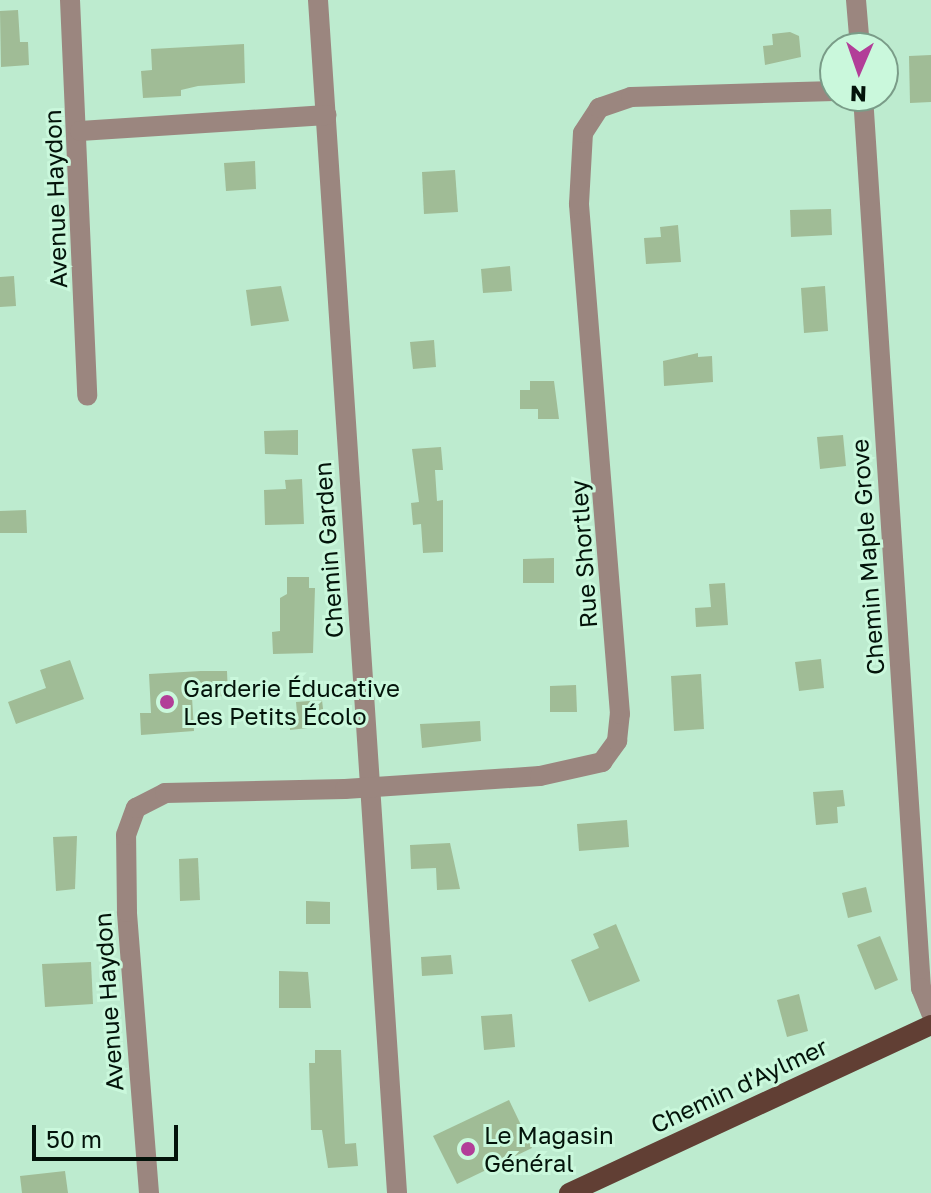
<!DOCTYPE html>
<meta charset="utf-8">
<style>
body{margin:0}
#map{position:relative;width:931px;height:1193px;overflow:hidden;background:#bdebcf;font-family:"Golos Text",sans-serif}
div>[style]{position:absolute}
.building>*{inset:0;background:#a0bc96}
.minor>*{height:20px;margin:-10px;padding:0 10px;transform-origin:10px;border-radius:10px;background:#9b867f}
.major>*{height:20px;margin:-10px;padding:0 10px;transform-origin:10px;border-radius:10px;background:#613f34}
.dots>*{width:22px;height:22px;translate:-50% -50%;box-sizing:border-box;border:4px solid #caf8dc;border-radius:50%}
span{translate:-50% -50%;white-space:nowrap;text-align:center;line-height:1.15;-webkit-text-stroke:6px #caf8dc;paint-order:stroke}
.street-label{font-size:24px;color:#03130a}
.poi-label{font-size:24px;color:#03130a}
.left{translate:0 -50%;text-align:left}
.north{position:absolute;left:819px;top:32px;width:80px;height:80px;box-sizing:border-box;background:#caf8dc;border:2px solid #7a9c88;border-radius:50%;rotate:182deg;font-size:22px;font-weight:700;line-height:32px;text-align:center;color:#03130a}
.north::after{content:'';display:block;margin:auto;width:28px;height:36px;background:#b23e98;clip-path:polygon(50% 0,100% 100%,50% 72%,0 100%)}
.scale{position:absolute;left:32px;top:1125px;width:146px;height:36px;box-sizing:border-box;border:4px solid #03130a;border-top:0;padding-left:10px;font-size:24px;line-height:28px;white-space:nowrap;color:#03130a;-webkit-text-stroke:6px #caf8dc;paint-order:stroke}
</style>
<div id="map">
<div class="building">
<i style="clip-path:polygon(18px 10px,20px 42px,28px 42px,29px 65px,1px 67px,0 11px)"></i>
<i style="clip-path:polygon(790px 32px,799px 36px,801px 57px,765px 65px,763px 46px,773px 45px,772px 34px)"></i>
<i style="clip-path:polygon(244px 44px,245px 83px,198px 86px,181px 90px,181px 96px,143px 98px,141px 71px,152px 70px,151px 49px)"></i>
<i style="clip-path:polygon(931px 55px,931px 102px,910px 103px,909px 56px)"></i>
<i style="clip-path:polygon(255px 161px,256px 189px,226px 191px,224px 163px)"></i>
<i style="clip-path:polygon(455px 170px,458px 212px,424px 214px,422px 172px)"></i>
<i style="clip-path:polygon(831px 209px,832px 235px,791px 237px,790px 210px)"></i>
<i style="clip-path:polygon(678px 225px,681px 262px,646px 264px,644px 238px,661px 237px,660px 227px)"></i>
<i style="clip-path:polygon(510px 266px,512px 291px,483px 293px,481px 269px)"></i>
<i style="clip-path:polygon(14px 276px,16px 306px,0 307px,0 277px)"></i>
<i style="clip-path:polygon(281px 286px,289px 321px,251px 326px,246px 290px)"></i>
<i style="clip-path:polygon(825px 286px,828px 331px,804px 333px,801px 288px)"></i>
<i style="clip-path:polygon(434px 340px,436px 367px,413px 369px,410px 342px)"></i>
<i style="clip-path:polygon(698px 353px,698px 357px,712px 356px,713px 382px,664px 386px,663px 361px)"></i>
<i style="clip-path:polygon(530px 381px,554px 381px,559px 419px,538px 419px,538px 409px,520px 409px,520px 390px,530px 390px)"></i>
<i style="clip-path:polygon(298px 430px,298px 455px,265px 454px,264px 431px)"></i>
<i style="clip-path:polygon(843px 435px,846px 466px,820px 469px,817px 437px)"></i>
<i style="clip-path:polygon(441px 447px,443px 470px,435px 470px,437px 501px,443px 500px,443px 552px,423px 553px,421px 524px,413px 525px,411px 503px,419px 502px,412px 449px)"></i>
<i style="clip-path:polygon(302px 479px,304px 524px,265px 525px,264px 490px,286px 489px,285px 480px)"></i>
<i style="clip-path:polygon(26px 510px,27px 533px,0 533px,0 511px)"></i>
<i style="clip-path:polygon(554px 558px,554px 583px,523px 583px,523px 559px)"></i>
<i style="clip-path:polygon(287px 577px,309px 577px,309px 588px,315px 588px,313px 653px,273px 654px,272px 632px,280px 631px,280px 598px,287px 594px)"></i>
<i style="clip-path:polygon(725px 583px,728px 625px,696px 627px,695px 608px,711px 607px,709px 584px)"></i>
<i style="clip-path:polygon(821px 659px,824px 688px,799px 691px,795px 662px)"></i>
<i style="clip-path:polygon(70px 660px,84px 699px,16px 724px,8px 702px,46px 688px,40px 670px)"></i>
<i style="clip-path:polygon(201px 671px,227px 671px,228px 696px,192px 697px,194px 731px,141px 735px,140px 713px,151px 713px,149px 674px)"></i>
<i style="clip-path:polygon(701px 674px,704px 729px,674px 731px,671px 676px)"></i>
<i style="clip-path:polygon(576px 685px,577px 712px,550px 712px,550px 686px)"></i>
<i style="clip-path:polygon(322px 700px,325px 726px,290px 730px,289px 714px,297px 713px,296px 702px)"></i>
<i style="clip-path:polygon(480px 721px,481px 741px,422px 748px,420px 724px)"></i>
<i style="clip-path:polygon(843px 790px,845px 806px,837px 807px,838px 823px,816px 825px,813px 792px)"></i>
<i style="clip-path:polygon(627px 820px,629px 847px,579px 851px,577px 824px)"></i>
<i style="clip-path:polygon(77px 836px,75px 889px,56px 891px,53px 837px)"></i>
<i style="clip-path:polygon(450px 843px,460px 889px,437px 890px,436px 868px,411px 869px,410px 845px)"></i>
<i style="clip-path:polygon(198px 858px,200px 900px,180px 901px,179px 859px)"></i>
<i style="clip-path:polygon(866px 887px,872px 912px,848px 918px,842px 893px)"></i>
<i style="clip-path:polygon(306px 901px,330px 902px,330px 924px,306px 924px)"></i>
<i style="clip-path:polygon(616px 924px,640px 981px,589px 1002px,571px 960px,599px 948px,593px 934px)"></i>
<i style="clip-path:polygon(880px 936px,898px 980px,875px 990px,857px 945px)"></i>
<i style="clip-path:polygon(451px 955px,453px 974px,422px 976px,421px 957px)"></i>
<i style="clip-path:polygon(91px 962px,93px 1004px,45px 1007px,42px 964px)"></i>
<i style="clip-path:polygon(279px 971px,308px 972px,311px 1008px,279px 1008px)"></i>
<i style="clip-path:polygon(799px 994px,808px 1031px,787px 1037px,777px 1000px)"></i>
<i style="clip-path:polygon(512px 1014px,515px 1047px,484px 1050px,481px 1016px)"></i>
<i style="clip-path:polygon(315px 1050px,341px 1050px,345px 1144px,356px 1143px,358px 1166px,328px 1168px,322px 1130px,311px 1130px,309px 1063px,315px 1063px)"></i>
<i style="clip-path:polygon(509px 1100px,532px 1148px,457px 1184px,433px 1136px)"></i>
<i style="clip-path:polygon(65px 1171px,68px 1193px,22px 1193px,20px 1176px)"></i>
</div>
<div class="minor">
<i style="left:70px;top:0;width:396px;rotate:87.5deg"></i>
<i style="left:318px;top:0;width:1196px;rotate:86.21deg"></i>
<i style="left:856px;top:0;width:48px;rotate:85.2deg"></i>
<i style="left:863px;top:96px;width:894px;rotate:86.28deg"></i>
<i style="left:921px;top:988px;width:27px;rotate:68deg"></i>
<i style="left:80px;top:131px;width:247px;rotate:-3.7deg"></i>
<i style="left:149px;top:1193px;width:282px;rotate:-94.5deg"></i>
<i style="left:127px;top:912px;width:77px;rotate:-90.7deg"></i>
<i style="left:126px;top:835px;width:29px;rotate:-70deg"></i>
<i style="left:136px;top:808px;width:33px;rotate:-27deg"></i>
<i style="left:165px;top:793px;width:180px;rotate:-1.3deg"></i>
<i style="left:345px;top:789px;width:195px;rotate:-3.8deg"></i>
<i style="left:540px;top:776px;width:64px;rotate:-12.7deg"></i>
<i style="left:602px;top:762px;width:26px;rotate:-54deg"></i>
<i style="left:617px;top:741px;width:27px;rotate:-84deg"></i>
<i style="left:620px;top:714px;width:512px;rotate:-94.6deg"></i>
<i style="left:579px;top:204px;width:71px;rotate:-86.8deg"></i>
<i style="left:583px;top:133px;width:30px;rotate:-57deg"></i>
<i style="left:599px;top:108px;width:34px;rotate:-19deg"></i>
<i style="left:631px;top:97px;width:204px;rotate:-1.7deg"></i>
</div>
<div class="major">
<i style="left:569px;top:1193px;width:399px;rotate:-24.9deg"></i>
</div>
<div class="dots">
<i style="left:167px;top:702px;background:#b23e98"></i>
<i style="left:468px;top:1149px;background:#b23e98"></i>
</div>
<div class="street-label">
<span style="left:55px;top:199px;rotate:-92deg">Avenue Haydon</span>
<span style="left:328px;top:550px;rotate:-94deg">Chemin Garden</span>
<span style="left:583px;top:554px;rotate:-94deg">Rue Shortley</span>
<span style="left:867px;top:557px;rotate:-94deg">Chemin Maple Grove</span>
<span style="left:108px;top:1002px;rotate:-94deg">Avenue Haydon</span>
<span style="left:739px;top:1085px;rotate:-25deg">Chemin d'Aylmer</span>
</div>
<div class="poi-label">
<span class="left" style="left:183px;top:702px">Garderie Éducative<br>Les Petits Écolo</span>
<span class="left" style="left:484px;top:1149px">Le Magasin<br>Général</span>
</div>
<div class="north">N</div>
<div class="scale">50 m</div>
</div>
